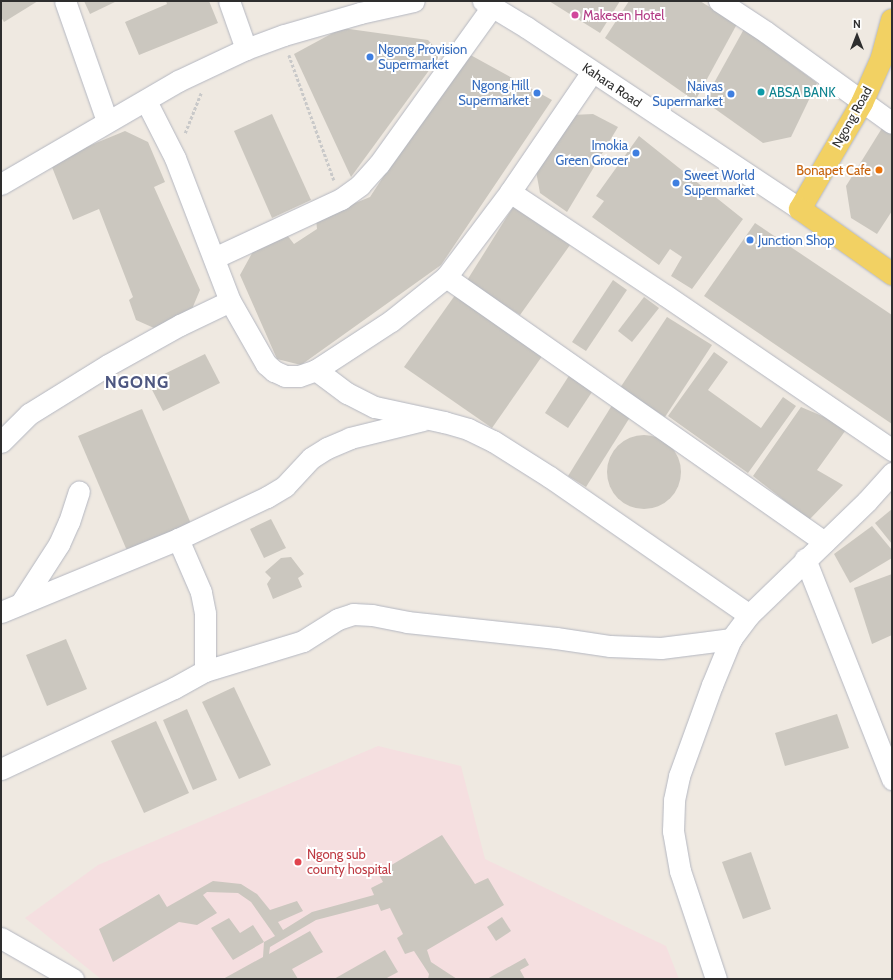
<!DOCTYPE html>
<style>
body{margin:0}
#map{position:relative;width:893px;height:980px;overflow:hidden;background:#efe9e1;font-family:Cabin,sans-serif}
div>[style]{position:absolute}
.medical>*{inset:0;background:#f5dfe0}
.building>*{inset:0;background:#cbc7bf}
.round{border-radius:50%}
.path>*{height:2.5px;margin-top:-1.25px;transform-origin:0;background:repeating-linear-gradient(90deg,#c9c9c9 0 3px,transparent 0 5px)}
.roads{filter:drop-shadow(0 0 1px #b4b7c1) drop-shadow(0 0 1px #b4b7c1)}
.minor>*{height:21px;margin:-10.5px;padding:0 10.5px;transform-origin:10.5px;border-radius:10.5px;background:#fff}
.major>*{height:22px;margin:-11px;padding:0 11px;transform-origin:11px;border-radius:11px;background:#f2d163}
.dots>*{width:11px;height:11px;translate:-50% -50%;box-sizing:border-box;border:2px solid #fff;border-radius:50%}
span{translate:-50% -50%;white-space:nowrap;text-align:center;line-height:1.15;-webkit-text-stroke:4px #fff;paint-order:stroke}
.hotel-label{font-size:13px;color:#b23c85}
.left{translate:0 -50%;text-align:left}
.shop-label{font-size:13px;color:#366cbe}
.right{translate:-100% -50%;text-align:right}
.street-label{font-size:13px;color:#2e2e2e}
.culture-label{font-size:13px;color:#0d838f}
.food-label{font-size:13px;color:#c56008}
.health-label{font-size:13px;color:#be3a42}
.district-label{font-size:17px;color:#4d5680;font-weight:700;letter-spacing:1px}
.frame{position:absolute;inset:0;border:2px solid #2e2e2e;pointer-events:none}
.north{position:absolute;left:837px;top:16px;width:40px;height:40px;-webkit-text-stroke:3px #fff;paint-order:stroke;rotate:0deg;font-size:11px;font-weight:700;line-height:16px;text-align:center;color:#2e2e2e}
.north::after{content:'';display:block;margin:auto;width:14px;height:18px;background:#2e2e2e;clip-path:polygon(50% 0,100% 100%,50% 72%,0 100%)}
</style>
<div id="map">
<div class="medical">
<i style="clip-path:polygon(378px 746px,461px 766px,485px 859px,666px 946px,679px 979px,101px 979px,25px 918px,98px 865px)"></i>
</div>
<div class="building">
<i style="clip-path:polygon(1px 1px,38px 1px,4px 22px,1px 17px)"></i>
<i style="clip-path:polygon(84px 1px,117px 1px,90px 14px)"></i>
<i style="clip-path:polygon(166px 1px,209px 1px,218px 23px,139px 55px,125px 22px,167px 4px)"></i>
<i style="clip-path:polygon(549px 1px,620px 1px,600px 33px)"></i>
<i style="clip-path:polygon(629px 1px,700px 1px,737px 24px,695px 101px,605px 38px)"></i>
<i style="clip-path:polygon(342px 28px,428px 40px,441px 54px,351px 177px,294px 54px)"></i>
<i style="clip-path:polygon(744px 29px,817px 83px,791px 137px,763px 143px,704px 101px)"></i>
<i style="clip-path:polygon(465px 52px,552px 100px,441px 265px,301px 365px,277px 359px,240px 275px,256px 246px,284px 231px,294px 244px,317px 229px,316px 219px,370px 197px)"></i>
<i style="clip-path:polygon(272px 114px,311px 200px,272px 218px,234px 131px)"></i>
<i style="clip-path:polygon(593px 114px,618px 127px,567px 212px,540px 193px,536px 171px,572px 115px)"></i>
<i style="clip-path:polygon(884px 125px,892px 130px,892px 211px,877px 234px,851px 218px,846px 186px)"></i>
<i style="clip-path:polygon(125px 131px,148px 142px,165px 182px,154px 187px,200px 290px,192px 309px,154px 328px,136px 320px,129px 300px,133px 297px,99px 209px,73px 220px,50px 162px)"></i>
<i style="clip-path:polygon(639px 136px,743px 219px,692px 289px,671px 276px,682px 257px,670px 249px,659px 265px,592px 217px,604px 201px,596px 196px)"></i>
<i style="clip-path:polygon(513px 207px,570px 245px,520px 315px,466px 282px)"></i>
<i style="clip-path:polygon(755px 223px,892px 315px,892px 424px,704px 296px)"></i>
<i style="clip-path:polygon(613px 280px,627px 290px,586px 351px,572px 342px)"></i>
<i style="clip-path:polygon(458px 291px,545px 352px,492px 428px,404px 367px)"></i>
<i style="clip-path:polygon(644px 297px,659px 308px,632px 342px,618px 331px)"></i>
<i style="clip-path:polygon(667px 317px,712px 345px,665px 417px,620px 388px)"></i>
<i style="clip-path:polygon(714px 352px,728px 362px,708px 390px,761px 428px,783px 397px,796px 406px,748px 473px,668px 416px)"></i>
<i style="clip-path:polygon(205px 354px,220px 383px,163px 411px,148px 382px)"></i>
<i style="clip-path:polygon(572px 371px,596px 386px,568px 428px,545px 413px)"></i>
<i style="clip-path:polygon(614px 402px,632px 414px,586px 487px,568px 476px)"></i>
<i style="clip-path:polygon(801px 407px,848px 427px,817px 470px,843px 485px,809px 520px,753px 476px)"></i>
<i style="clip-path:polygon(142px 409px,192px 526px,128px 553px,78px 436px)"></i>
<i class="round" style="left:607px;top:435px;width:74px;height:74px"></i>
<i style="clip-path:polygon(892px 509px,892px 544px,875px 523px)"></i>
<i style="clip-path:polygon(271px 519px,286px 548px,264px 558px,250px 529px)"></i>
<i style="clip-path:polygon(872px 526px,892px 550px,892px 558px,850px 583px,834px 554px)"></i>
<i style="clip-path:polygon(291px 557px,304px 574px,298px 578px,302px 587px,273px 599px,267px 584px,271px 578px,265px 572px,281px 558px)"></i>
<i style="clip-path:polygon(892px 574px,892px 635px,872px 644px,854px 588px)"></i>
<i style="clip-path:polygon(66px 639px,87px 689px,47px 706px,26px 655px)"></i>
<i style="clip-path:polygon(234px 687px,271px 765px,239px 779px,202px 702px)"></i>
<i style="clip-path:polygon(187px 709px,217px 780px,193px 790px,163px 720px)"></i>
<i style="clip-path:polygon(837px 714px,849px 748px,785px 766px,775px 733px)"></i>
<i style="clip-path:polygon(156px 721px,189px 793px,144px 813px,111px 741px)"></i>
<i style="clip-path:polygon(442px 835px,475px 884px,488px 878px,504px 905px,427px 950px,431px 962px,457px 979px,428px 979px,429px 974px,414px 951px,405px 954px,397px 938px,403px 934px,390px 908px,381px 911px,378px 904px,316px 920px,270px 947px,269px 954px,310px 931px,323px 952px,292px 969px,298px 979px,223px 979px,263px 957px,264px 942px,275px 936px,251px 902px,238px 893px,207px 892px,203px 895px,217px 913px,197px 925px,179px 922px,113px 962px,99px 929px,159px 894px,167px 907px,213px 881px,241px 884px,257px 894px,270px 910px,297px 901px,303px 911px,278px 922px,283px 930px,312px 912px,374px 895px,371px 888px,383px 882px,378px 873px)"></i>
<i style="clip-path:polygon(751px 852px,771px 909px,743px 919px,722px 862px)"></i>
<i style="clip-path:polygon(502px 917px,511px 931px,496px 941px,487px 927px)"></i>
<i style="clip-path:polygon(229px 918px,240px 933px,253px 925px,264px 942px,233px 960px,211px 928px)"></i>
<i style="clip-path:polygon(385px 950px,398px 972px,385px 979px,334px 979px)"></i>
<i style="clip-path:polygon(525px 958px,529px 965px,520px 970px,525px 979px,487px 979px)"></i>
</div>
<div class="path">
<i style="left:289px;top:55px;width:133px;rotate:70.2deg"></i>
<i style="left:185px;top:133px;width:43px;rotate:-68.2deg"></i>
</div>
<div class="roads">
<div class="minor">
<i style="left:65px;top:1px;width:127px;rotate:70.7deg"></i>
<i style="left:229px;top:1px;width:51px;rotate:70.5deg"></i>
<i style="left:483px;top:1px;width:50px;rotate:31.2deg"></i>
<i style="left:526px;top:27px;width:329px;rotate:33.6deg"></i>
<i style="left:719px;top:1px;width:56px;rotate:33.4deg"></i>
<i style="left:766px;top:32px;width:155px;rotate:35.8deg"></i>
<i style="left:146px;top:101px;width:64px;rotate:63deg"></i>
<i style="left:175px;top:158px;width:153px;rotate:69deg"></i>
<i style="left:230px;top:301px;width:73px;rotate:60.3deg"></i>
<i style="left:266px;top:364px;width:11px;rotate:41deg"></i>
<i style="left:274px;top:371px;width:12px;rotate:24deg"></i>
<i style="left:285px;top:376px;width:14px"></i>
<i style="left:299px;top:376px;width:18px;rotate:-19deg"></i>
<i style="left:316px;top:370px;width:90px;rotate:-33.2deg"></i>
<i style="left:391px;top:321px;width:70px;rotate:-38.7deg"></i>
<i style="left:446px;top:277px;width:106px;rotate:-53deg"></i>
<i style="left:510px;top:192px;width:145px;rotate:-55.7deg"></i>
<i style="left:1px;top:184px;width:205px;rotate:-30.2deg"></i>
<i style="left:178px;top:81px;width:75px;rotate:-25.2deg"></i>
<i style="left:246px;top:49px;width:40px;rotate:-20.2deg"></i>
<i style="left:284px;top:35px;width:79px;rotate:-16.1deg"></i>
<i style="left:360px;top:13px;width:55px;rotate:-12.5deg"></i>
<i style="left:510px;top:192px;width:186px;rotate:33.6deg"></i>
<i style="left:665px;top:295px;width:275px;rotate:34.3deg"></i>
<i style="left:214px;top:258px;width:140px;rotate:-24.9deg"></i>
<i style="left:341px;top:199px;width:24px;rotate:-36deg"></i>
<i style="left:360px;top:185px;width:28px;rotate:-48deg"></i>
<i style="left:379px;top:164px;width:193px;rotate:-54.3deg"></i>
<i style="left:446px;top:277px;width:462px;rotate:35deg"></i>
<i style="left:316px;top:370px;width:39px;rotate:37deg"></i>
<i style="left:347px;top:393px;width:31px;rotate:27deg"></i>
<i style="left:375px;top:407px;width:71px;rotate:12.3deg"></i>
<i style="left:444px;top:422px;width:25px;rotate:16deg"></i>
<i style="left:468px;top:429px;width:28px;rotate:26deg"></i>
<i style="left:493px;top:441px;width:67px;rotate:32.3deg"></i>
<i style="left:550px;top:477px;width:242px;rotate:34.7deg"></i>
<i style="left:1px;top:442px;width:40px;rotate:-45deg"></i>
<i style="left:29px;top:414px;width:93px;rotate:-31.8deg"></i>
<i style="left:108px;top:365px;width:82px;rotate:-29.1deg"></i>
<i style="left:180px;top:325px;width:55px;rotate:-25.6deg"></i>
<i style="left:805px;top:559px;width:237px;rotate:68.4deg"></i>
<i style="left:21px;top:603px;width:70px;rotate:-57.2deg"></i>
<i style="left:59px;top:544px;width:24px;rotate:-66deg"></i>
<i style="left:69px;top:522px;width:32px;rotate:-72deg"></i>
<i style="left:1px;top:612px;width:191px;rotate:-22.4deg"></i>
<i style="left:205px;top:671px;width:58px;rotate:-90deg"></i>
<i style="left:205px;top:613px;width:21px;rotate:-101deg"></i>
<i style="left:201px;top:592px;width:58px;rotate:-113.5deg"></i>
<i style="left:178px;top:539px;width:98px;rotate:-25.3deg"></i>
<i style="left:267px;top:497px;width:21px;rotate:-31deg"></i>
<i style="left:285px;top:486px;width:38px;rotate:-47deg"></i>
<i style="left:311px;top:458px;width:19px;rotate:-32deg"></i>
<i style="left:327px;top:448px;width:25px;rotate:-23deg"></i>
<i style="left:350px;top:438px;width:75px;rotate:-13.9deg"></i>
<i style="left:1px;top:769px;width:191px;rotate:-25.1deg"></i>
<i style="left:174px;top:688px;width:35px;rotate:-29deg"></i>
<i style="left:205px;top:671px;width:102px;rotate:-17deg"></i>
<i style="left:303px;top:641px;width:41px;rotate:-32.2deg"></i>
<i style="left:338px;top:619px;width:16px;rotate:-18deg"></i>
<i style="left:353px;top:614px;width:19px;rotate:3deg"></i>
<i style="left:372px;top:615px;width:36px;rotate:11deg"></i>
<i style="left:407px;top:622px;width:150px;rotate:6.1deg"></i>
<i style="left:556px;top:638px;width:55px;rotate:8.4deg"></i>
<i style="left:610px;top:646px;width:51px;rotate:2.2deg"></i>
<i style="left:661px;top:648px;width:71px;rotate:-7.3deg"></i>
<i style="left:1px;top:938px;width:83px;rotate:29.7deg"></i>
<i style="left:716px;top:979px;width:114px;rotate:-108.4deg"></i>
<i style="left:680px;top:871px;width:41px;rotate:-99.9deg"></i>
<i style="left:673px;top:831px;width:31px;rotate:-88deg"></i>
<i style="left:674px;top:800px;width:25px;rotate:-78deg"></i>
<i style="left:679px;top:776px;width:97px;rotate:-70.1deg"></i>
<i style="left:712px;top:685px;width:50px;rotate:-67.6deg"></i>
<i style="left:731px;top:639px;width:30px;rotate:-53deg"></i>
<i style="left:749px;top:615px;width:164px;rotate:-44deg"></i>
<i style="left:867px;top:501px;width:38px;rotate:-48deg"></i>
</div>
<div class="major">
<i style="left:892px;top:20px;width:39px;rotate:105deg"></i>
<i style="left:882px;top:58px;width:49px;rotate:114deg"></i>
<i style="left:862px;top:103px;width:123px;rotate:120.3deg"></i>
<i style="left:800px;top:209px;width:113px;rotate:35.2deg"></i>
</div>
</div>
<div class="dots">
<i style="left:575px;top:15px;background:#d1479c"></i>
<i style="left:370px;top:57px;background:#3f7fe0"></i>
<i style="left:761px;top:92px;background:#0f9aa8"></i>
<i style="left:537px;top:93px;background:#3f7fe0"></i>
<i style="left:731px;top:94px;background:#3f7fe0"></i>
<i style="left:636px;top:153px;background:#3f7fe0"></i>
<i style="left:879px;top:170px;background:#e8710a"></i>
<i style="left:676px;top:183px;background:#3f7fe0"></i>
<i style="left:750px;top:240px;background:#3f7fe0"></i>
<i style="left:298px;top:862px;background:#e0444e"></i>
</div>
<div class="hotel-label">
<span class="left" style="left:583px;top:15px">Makesen Hotel</span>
</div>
<div class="shop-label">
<span class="left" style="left:378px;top:57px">Ngong Provision<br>Supermarket</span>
<span class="right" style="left:529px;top:93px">Ngong Hill<br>Supermarket</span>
<span class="right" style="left:723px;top:94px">Naivas<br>Supermarket</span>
<span class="right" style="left:628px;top:153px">Imokia<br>Green Grocer</span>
<span class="left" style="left:684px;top:183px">Sweet World<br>Supermarket</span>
<span class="left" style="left:758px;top:240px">Junction Shop</span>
</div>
<div class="street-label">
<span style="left:612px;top:85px;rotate:34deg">Kahara Road</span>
<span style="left:852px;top:117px;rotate:-61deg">Ngong Road</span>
</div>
<div class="culture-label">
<span class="left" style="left:769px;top:92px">ABSA BANK</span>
</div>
<div class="food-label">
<span class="right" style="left:871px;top:170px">Bonapet Cafe</span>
</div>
<div class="health-label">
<span class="left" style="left:307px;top:862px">Ngong sub<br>county hospital</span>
</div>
<div class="district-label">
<span style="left:137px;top:383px">NGONG</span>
</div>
<div class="frame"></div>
<div class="north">N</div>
</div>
